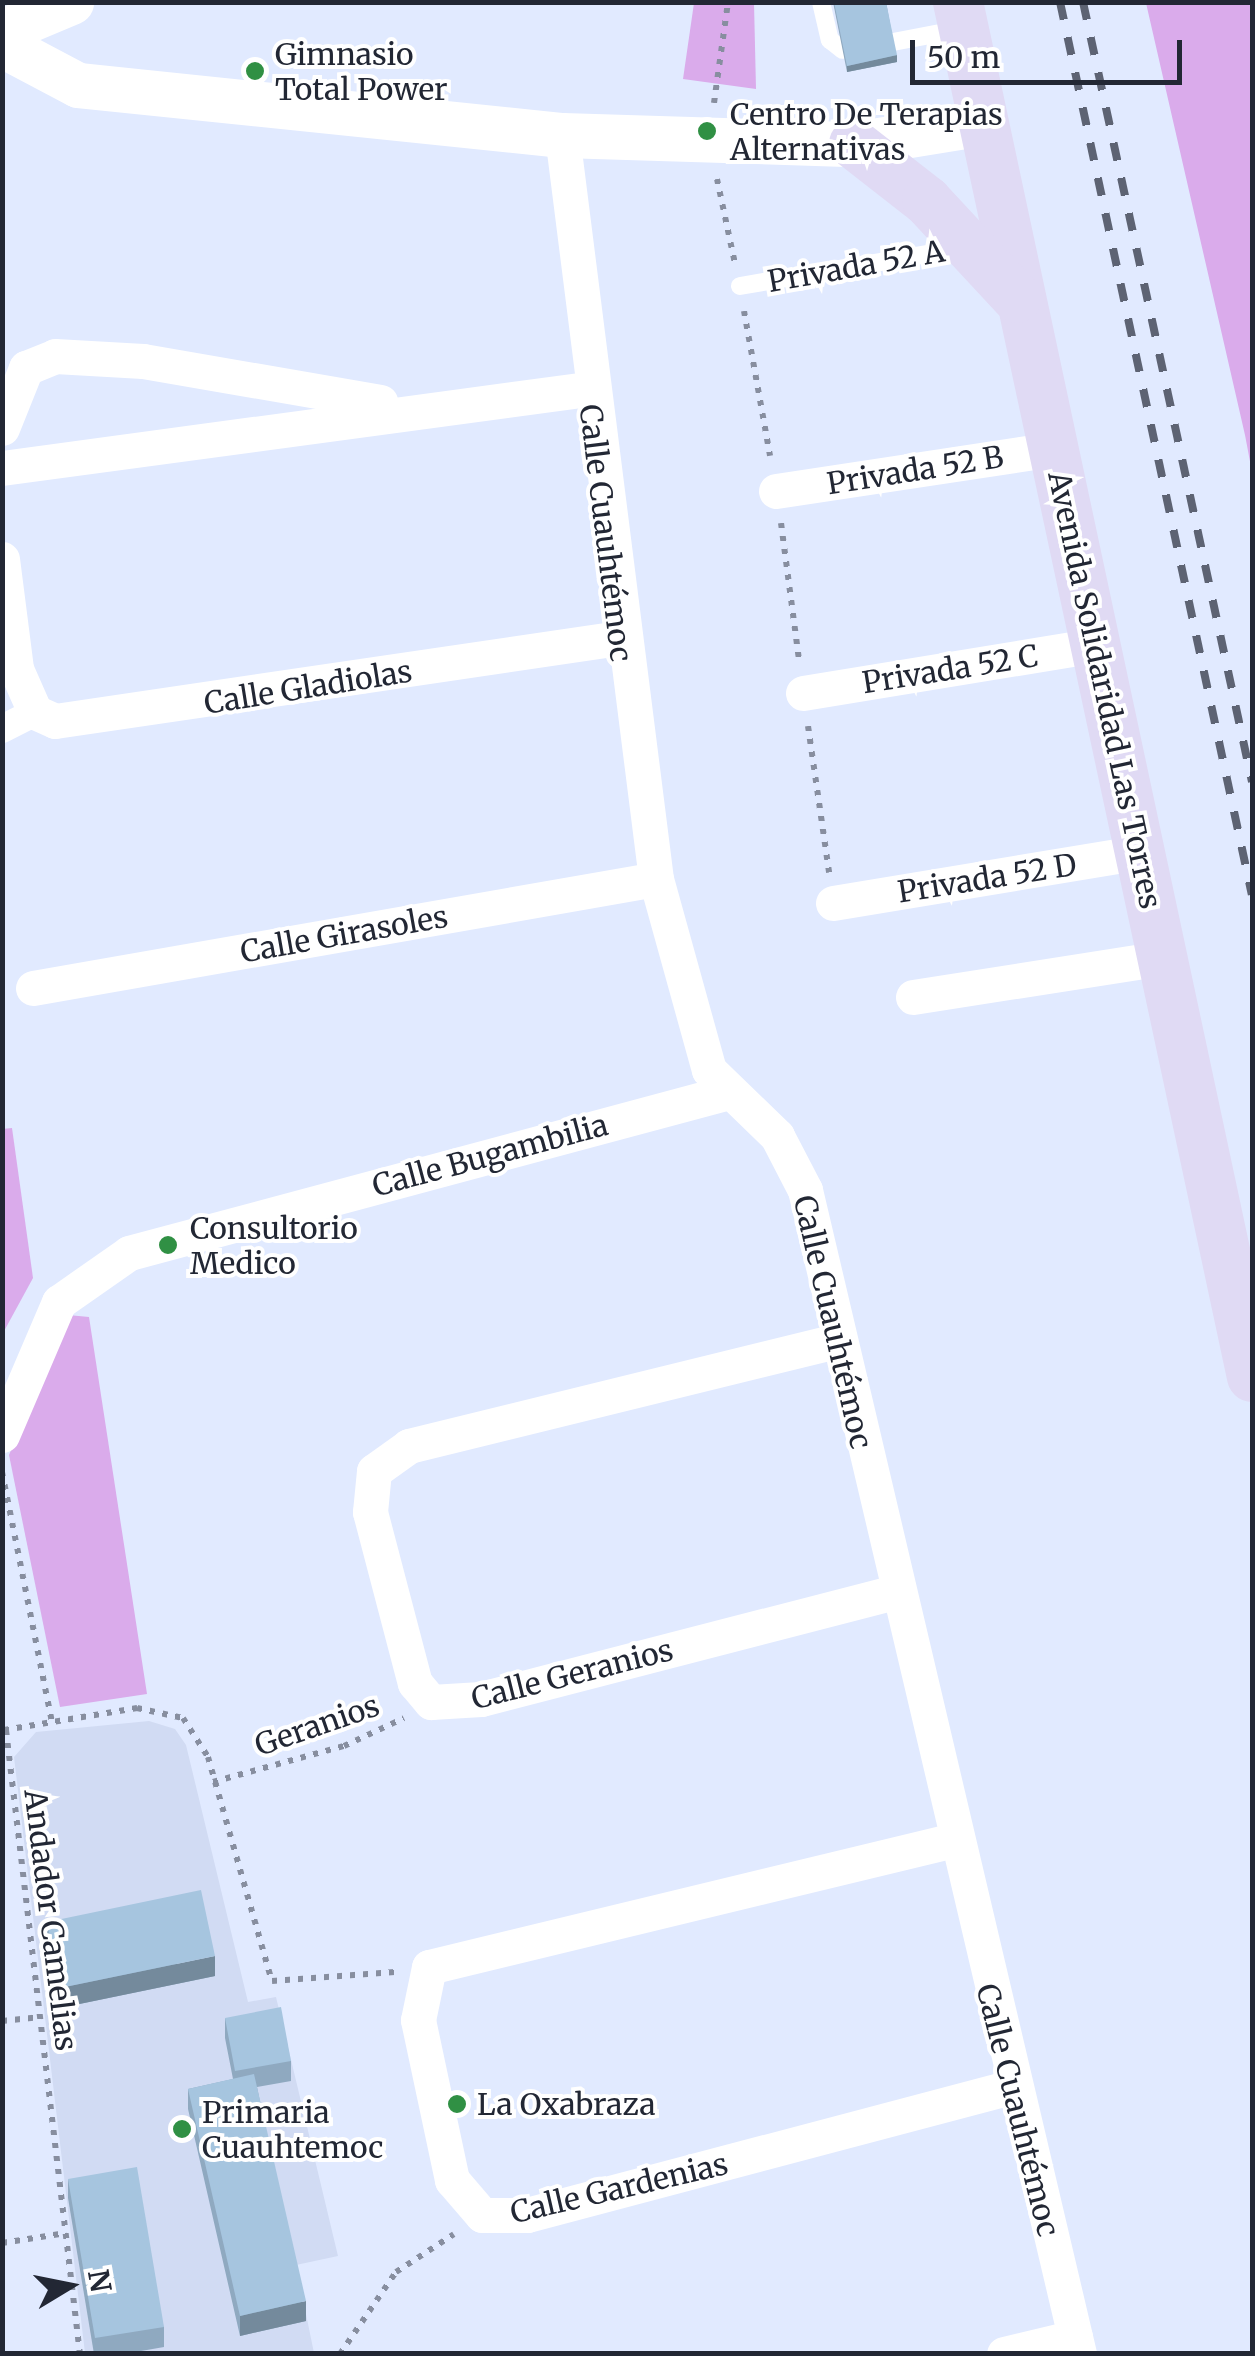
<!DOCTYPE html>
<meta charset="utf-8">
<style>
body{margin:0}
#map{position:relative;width:1255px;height:2356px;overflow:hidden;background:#e1eaff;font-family:Merriweather,serif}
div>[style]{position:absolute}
.built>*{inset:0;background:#d1dbf3}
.green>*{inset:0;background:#daabeb}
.path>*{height:6px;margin-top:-3px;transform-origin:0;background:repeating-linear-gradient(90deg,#878e9f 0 5px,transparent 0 13px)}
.service>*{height:18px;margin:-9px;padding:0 9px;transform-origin:9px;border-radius:9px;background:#fff}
.pedestrian>*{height:28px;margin:-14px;padding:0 14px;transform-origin:14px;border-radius:14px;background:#fff}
.minor>*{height:35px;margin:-17.5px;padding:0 17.5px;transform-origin:17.5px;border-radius:17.5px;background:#fff}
.tertiary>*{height:45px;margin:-22.5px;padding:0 22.5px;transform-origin:22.5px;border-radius:22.5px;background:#fff}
.secondary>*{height:50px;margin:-25px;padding:0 25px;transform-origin:25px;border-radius:25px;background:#e0daf4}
.rail>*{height:8px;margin-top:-4px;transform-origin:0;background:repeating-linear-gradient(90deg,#5d6373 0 18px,transparent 0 36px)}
.wall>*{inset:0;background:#8fa9c0}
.shaded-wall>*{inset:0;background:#748a9c}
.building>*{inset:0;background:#a6c5df}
.dots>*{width:28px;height:28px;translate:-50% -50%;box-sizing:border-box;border:5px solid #fff;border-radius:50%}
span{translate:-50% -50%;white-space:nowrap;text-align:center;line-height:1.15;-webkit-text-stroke:8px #fff;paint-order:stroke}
.poi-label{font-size:30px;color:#222734}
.left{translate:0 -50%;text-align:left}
.street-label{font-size:30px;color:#222734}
.frame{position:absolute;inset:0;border:5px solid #222734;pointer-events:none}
.north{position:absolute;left:20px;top:2236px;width:100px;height:100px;-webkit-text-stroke:8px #fff;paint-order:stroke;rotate:80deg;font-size:28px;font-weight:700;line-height:40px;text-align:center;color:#222734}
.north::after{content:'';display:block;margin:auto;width:35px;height:45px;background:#222734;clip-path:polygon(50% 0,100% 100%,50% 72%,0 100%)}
.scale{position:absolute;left:910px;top:40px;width:272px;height:45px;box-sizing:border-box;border:5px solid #222734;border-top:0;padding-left:12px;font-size:30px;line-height:35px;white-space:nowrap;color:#222734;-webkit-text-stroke:8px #fff;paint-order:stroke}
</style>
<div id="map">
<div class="built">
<i style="clip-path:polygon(149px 1721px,175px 1729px,186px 1745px,248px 2002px,276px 1997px,338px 2256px,296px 2265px,314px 2353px,85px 2353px,14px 1757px,36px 1732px)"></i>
</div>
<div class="green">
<i style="clip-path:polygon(694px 3px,754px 3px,756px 89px,683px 79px)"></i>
<i style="clip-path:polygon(1146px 3px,1252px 3px,1252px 472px,1245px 435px)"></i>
<i style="clip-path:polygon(12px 1128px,33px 1278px,3px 1333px,2px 1129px)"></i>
<i style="clip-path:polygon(68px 1315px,89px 1317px,147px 1694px,60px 1707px,9px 1455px)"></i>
</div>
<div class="path">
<i style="left:714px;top:103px;width:102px;rotate:-82.1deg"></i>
<i style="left:717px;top:179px;width:87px;rotate:78deg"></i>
<i style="left:744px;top:311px;width:147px;rotate:79.8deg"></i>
<i style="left:781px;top:523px;width:137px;rotate:82.5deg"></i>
<i style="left:808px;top:726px;width:148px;rotate:81.8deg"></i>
<i style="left:2px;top:1472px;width:255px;rotate:78.7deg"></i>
<i style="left:4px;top:1730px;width:135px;rotate:-9.4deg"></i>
<i style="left:137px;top:1708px;width:47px;rotate:12.3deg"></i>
<i style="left:183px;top:1718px;width:46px;rotate:57.3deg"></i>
<i style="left:208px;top:1757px;width:233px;rotate:74.1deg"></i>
<i style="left:272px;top:1981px;width:123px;rotate:-4.2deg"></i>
<i style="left:6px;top:1730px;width:628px;rotate:83.24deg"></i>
<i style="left:213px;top:1782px;width:136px;rotate:-15.4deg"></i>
<i style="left:344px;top:1746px;width:66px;rotate:-25deg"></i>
<i style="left:2px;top:2021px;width:39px;rotate:-6deg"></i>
<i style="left:2px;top:2243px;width:65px;rotate:-8.9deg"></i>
<i style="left:340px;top:2354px;width:99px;rotate:-55.7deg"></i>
<i style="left:396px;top:2272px;width:69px;rotate:-33.2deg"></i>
</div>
<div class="service">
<i style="left:821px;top:2px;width:39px;rotate:77deg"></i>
<i style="left:830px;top:40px;width:16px;rotate:38deg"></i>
<i style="left:893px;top:42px;width:69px;rotate:-10.8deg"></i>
<i style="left:740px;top:286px;width:225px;rotate:-9.7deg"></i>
</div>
<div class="pedestrian">
<i style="left:2px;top:729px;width:37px;rotate:-27deg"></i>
</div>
<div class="minor">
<i style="left:562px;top:135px;width:750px;rotate:82.8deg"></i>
<i style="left:656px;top:879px;width:198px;rotate:74.5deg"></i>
<i style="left:709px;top:1070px;width:95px;rotate:44.1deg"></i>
<i style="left:777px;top:1136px;width:61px;rotate:62.6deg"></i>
<i style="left:805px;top:1190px;width:1196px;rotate:76.75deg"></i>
<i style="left:2px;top:428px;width:65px;rotate:-68.2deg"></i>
<i style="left:26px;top:368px;width:31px;rotate:-22deg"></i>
<i style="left:55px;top:356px;width:88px;rotate:3.3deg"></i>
<i style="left:143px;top:361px;width:241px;rotate:9.8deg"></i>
<i style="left:2px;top:468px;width:590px;rotate:-7.69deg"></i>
<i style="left:776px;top:491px;width:281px;rotate:-8.6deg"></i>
<i style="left:2px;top:559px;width:111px;rotate:82.7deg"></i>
<i style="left:16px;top:669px;width:47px;rotate:66.2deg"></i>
<i style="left:35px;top:712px;width:22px;rotate:24deg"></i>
<i style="left:55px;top:721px;width:570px;rotate:-8.37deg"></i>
<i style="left:803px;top:693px;width:297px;rotate:-9.3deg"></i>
<i style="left:833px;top:903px;width:311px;rotate:-9.4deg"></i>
<i style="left:33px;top:988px;width:632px;rotate:-9.92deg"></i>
<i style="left:913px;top:997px;width:253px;rotate:-8.9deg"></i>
<i style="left:836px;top:1341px;width:440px;rotate:166.2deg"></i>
<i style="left:409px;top:1446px;width:43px;rotate:144.5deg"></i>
<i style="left:374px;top:1471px;width:41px;rotate:95.6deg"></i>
<i style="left:370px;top:1512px;width:177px;rotate:75.3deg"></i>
<i style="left:415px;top:1683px;width:25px;rotate:50deg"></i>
<i style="left:431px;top:1702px;width:50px;rotate:-3.4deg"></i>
<i style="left:481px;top:1699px;width:428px;rotate:-14.5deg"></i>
<i style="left:2px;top:1435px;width:145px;rotate:-66.8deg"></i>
<i style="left:59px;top:1302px;width:85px;rotate:-35deg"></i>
<i style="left:129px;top:1253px;width:617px;rotate:-15.03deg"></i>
<i style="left:954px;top:1840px;width:540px;rotate:166.4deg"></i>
<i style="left:429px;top:1967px;width:54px;rotate:101.7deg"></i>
<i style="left:418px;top:2020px;width:164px;rotate:78deg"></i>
<i style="left:452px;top:2180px;width:46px;rotate:49.4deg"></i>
<i style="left:482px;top:2215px;width:45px"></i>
<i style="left:527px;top:2215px;width:501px;rotate:-14.81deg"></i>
<i style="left:1004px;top:2354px;width:73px;rotate:-13.5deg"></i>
</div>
<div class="tertiary">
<i style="left:2px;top:31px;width:75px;rotate:-22.8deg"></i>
<i style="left:2px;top:45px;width:86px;rotate:27.8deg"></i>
<i style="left:78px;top:85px;width:487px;rotate:5.9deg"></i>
<i style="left:562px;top:135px;width:292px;rotate:1.8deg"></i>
<i style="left:854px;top:144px;width:131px;rotate:-9.2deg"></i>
</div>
<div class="secondary">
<i style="left:958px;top:2px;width:1406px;rotate:77.93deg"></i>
<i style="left:854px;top:144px;width:93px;rotate:38deg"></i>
<i style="left:927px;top:201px;width:132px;rotate:47.1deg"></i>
</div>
<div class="rail">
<i style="left:1060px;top:2px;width:913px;rotate:77.87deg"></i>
<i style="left:1083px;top:2px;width:798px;rotate:77.77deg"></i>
</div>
<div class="wall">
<i style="clip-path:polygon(833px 2px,886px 2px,897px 62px,847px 72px)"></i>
<i style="clip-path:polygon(47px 1922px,215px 1976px,60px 2008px,47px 1942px)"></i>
<i style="clip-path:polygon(225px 2018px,291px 2061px,291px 2081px,257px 2087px,306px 2321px,240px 2336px,188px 2109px,188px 2089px,233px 2079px,225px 2038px)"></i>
<i style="clip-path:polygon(68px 2179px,164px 2327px,164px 2347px,124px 2354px,94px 2354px,68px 2198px)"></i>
</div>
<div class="shaded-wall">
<i style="clip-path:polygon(897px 55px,897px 62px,847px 72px,847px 66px)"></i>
<i style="clip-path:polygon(215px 1956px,215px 1976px,60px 2008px,60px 1988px)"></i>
<i style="clip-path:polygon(306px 2301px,306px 2321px,240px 2336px,240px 2316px)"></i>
</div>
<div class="building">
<i style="clip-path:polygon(834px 2px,886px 2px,897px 55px,847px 66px)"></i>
<i style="clip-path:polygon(201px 1890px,215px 1956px,60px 1988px,47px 1922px)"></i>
<i style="clip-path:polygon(281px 2007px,291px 2061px,235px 2071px,225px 2018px)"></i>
<i style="clip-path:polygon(254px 2074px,306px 2301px,240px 2316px,188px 2089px)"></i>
<i style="clip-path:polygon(137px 2167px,164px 2327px,95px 2338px,68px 2179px)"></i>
</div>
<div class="dots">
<i style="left:255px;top:71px;background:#309044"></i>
<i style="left:707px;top:131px;background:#309044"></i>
<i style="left:168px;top:1245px;background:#309044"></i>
<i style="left:457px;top:2104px;background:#309044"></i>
<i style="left:182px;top:2129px;background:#309044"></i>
</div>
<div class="poi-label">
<span class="left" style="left:275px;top:71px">Gimnasio<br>Total Power</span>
<span class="left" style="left:730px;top:131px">Centro De Terapias<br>Alternativas</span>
<span class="left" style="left:190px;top:1245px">Consultorio<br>Medico</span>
<span class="left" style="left:477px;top:2104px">La Oxabraza</span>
<span class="left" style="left:202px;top:2129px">Primaria<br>Cuauhtemoc</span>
</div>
<div class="street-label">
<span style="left:856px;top:266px;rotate:-10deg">Privada 52 A</span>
<span style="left:915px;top:470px;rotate:-9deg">Privada 52 B</span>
<span style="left:606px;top:533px;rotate:83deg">Calle Cuauhtémoc</span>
<span style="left:950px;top:669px;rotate:-9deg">Privada 52 C</span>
<span style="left:308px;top:687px;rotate:-9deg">Calle Gladiolas</span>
<span style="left:1105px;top:690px;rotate:78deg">Avenida Solidaridad Las Torres</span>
<span style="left:987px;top:878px;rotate:-9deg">Privada 52 D</span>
<span style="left:344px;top:934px;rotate:-10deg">Calle Girasoles</span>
<span style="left:490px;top:1155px;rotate:-15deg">Calle Bugambilia</span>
<span style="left:833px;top:1322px;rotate:77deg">Calle Cuauhtémoc</span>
<span style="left:572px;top:1674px;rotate:-14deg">Calle Geranios</span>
<span style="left:317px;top:1725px;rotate:-19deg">Geranios</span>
<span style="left:51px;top:1920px;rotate:83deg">Andador Camelias</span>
<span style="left:1018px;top:2110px;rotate:76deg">Calle Cuauhtémoc</span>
<span style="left:619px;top:2188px;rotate:-13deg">Calle Gardenias</span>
</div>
<div class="frame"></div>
<div class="north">N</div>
<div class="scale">50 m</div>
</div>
